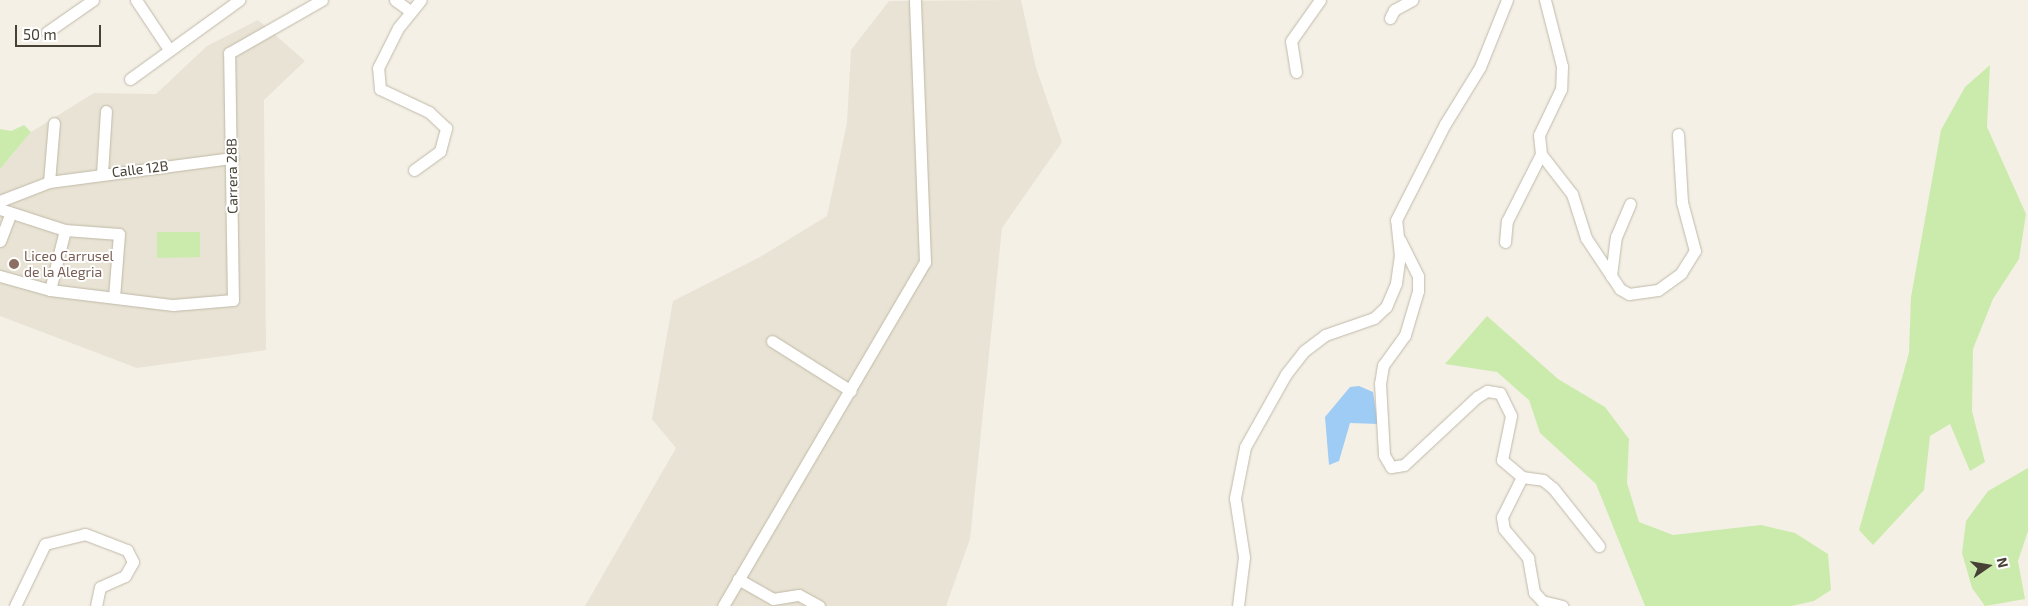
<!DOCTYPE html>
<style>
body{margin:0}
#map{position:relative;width:2028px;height:606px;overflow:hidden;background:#f4f0e6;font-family:"Exo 2",sans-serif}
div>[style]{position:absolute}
.residential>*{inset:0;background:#e8e3d4}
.green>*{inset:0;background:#cbebac}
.water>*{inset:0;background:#9eccf4}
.roads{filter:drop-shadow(0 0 1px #c0b9a8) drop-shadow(0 0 1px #c0b9a8)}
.street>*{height:11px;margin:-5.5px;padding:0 5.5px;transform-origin:5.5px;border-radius:5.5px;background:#fff}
.dots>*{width:14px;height:14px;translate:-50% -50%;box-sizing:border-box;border:2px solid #fff;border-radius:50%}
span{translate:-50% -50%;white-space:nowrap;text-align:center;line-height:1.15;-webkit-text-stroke:4px #fff;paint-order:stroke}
.street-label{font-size:14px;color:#474135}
.education-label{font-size:14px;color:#785e54}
.left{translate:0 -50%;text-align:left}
.north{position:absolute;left:1963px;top:541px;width:50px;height:50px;-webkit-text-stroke:4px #fff;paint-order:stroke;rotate:77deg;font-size:14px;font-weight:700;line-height:20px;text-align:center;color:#474135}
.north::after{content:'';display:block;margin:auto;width:18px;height:22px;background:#474135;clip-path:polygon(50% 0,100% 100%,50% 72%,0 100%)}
.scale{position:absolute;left:15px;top:25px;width:86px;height:22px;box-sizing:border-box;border:2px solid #474135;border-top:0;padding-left:6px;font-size:15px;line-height:18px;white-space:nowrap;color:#474135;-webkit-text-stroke:4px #fff;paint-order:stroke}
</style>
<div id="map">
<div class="residential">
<i style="clip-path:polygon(1021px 0,1036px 68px,1062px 142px,1002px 228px,970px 539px,946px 606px,585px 606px,676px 448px,652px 419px,673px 301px,760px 257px,827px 216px,847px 123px,851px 50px,889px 1px)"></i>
<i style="clip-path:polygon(258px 20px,305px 61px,264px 100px,266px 350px,137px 368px,0 316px,0 169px,31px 132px,94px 93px,156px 94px,207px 46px)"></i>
</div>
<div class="green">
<i style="clip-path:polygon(1990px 65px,1987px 127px,2026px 214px,2019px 259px,1993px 299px,1973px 349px,1972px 411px,1985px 462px,1970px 471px,1950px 424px,1930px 436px,1924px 490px,1873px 545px,1859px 530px,1909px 353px,1911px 297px,1941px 130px,1965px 87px)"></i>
<i style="clip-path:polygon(24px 125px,31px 132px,0 169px,0 129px,11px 131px)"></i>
<i style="clip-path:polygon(157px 232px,200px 232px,200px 257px,157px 258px)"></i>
<i style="clip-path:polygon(1487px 316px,1558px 379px,1605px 407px,1629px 439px,1627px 483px,1639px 522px,1673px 535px,1761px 525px,1795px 533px,1828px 554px,1831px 590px,1814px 601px,1791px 606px,1645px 606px,1596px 484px,1540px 433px,1529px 400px,1497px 372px,1445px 364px)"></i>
<i style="clip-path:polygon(2028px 468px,2028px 531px,2018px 561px,2025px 599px,1985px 606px,1972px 588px,1962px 553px,1966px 521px,1988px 491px)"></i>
</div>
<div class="water">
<i style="clip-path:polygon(1359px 386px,1373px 392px,1378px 424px,1350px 423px,1339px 461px,1329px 465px,1325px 417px,1350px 387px)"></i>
</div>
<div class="roads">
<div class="street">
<i style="left:136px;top:0;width:58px;rotate:56.3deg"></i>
<i style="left:395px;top:0;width:19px;rotate:36deg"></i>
<i style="left:1545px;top:0;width:68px;rotate:75.6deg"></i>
<i style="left:1562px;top:66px;width:23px;rotate:92deg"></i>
<i style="left:1561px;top:89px;width:51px;rotate:115.6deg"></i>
<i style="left:1539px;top:135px;width:19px;rotate:84deg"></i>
<i style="left:1541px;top:154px;width:51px;rotate:52.2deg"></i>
<i style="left:1572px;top:194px;width:46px;rotate:72.3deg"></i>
<i style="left:1586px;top:238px;width:61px;rotate:56.3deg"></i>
<i style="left:1620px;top:289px;width:10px;rotate:29deg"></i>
<i style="left:1629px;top:294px;width:29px;rotate:-8deg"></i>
<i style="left:1658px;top:290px;width:29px;rotate:-36deg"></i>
<i style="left:1681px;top:273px;width:26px;rotate:-58deg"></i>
<i style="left:1695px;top:251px;width:51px;rotate:-104.9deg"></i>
<i style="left:1682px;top:202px;width:68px;rotate:-93.4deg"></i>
<i style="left:1390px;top:18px;width:9px;rotate:-63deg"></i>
<i style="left:1394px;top:10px;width:21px;rotate:-29deg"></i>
<i style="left:47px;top:32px;width:56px;rotate:-34.8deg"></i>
<i style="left:1296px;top:72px;width:31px;rotate:-99deg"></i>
<i style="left:1291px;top:41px;width:50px;rotate:-54.7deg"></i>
<i style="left:130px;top:79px;width:135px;rotate:-35.9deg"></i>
<i style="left:414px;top:170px;width:32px;rotate:-36deg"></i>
<i style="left:440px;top:151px;width:24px;rotate:-75deg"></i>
<i style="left:446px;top:128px;width:23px;rotate:-137deg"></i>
<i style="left:429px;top:112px;width:54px;rotate:-154.9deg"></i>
<i style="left:380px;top:89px;width:21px;rotate:-95deg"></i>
<i style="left:378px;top:68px;width:45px;rotate:-63.4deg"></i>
<i style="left:398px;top:28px;width:36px;rotate:-51deg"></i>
<i style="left:102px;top:174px;width:63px;rotate:-86.4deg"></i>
<i style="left:49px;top:182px;width:59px;rotate:-85.2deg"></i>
<i style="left:0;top:201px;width:53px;rotate:-21.2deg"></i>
<i style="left:49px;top:182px;width:185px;rotate:-7.5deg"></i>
<i style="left:0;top:209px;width:68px;rotate:17.9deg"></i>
<i style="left:65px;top:230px;width:54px;rotate:4.2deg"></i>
<i style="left:119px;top:234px;width:63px;rotate:94.5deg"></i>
<i style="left:1400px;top:240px;width:40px;rotate:63.4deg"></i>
<i style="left:1418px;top:276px;width:15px;rotate:90deg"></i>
<i style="left:1418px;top:291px;width:46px;rotate:106.5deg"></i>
<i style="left:1405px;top:335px;width:37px;rotate:126deg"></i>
<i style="left:1383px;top:365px;width:18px;rotate:99deg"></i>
<i style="left:1380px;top:383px;width:72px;rotate:86.8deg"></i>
<i style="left:1384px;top:455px;width:14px;rotate:60deg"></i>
<i style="left:1391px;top:467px;width:13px;rotate:-9deg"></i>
<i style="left:1404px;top:465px;width:100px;rotate:-43deg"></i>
<i style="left:1477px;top:397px;width:12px;rotate:-31deg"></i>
<i style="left:1487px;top:391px;width:13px;rotate:9deg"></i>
<i style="left:1500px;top:393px;width:25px;rotate:64deg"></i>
<i style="left:1511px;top:416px;width:45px;rotate:101.6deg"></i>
<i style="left:1502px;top:460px;width:26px;rotate:40deg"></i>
<i style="left:1522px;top:477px;width:21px;rotate:8deg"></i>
<i style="left:1543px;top:480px;width:13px;rotate:39deg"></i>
<i style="left:1553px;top:488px;width:74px;rotate:51.6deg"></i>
<i style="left:0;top:241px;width:30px;rotate:-69deg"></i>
<i style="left:1505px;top:242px;width:21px;rotate:-85deg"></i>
<i style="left:1507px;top:221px;width:75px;rotate:-63.1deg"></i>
<i style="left:0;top:276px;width:52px;rotate:15.6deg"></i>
<i style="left:50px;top:290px;width:124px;rotate:7deg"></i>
<i style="left:173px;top:305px;width:60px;rotate:-4.8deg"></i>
<i style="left:233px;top:300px;width:247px;rotate:-90.9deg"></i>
<i style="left:229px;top:53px;width:107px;rotate:-29.7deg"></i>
<i style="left:1611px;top:276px;width:39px;rotate:-83deg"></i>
<i style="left:1616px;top:237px;width:36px;rotate:-67deg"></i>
<i style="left:50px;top:290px;width:62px;rotate:-76deg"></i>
<i style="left:772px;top:341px;width:93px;rotate:32.3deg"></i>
<i style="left:1522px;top:477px;width:45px;rotate:116.6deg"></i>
<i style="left:1502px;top:517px;width:12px;rotate:81deg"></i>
<i style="left:1504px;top:529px;width:38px;rotate:50deg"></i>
<i style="left:1528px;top:558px;width:35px;rotate:80deg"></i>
<i style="left:1534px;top:592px;width:12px;rotate:48deg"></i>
<i style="left:1542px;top:601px;width:21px;rotate:14deg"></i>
<i style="left:738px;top:579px;width:40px;rotate:29.7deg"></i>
<i style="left:773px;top:599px;width:26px;rotate:-9deg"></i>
<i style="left:799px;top:595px;width:23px;rotate:29deg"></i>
<i style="left:15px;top:606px;width:69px;rotate:-64.2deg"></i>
<i style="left:45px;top:544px;width:41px;rotate:-14deg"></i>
<i style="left:85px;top:534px;width:45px;rotate:20.9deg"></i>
<i style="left:127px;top:550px;width:13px;rotate:63deg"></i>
<i style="left:133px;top:562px;width:16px;rotate:120deg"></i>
<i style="left:125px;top:576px;width:27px;rotate:156deg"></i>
<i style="left:100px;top:587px;width:19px;rotate:102deg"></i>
<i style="left:723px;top:606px;width:399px;rotate:-59.6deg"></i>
<i style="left:925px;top:262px;width:262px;rotate:-92.2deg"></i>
<i style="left:1238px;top:606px;width:49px;rotate:-83deg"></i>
<i style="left:1244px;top:557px;width:60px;rotate:-98.7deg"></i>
<i style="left:1235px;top:498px;width:52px;rotate:-78.9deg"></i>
<i style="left:1245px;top:447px;width:84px;rotate:-60.7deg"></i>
<i style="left:1286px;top:374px;width:29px;rotate:-52deg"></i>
<i style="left:1304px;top:351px;width:26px;rotate:-37deg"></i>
<i style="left:1325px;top:335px;width:52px;rotate:-19.1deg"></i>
<i style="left:1374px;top:318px;width:16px;rotate:-43deg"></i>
<i style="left:1386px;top:307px;width:26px;rotate:-67deg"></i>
<i style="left:1396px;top:283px;width:27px;rotate:-82deg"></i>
<i style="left:1400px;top:256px;width:36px;rotate:-96deg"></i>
<i style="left:1396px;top:220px;width:108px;rotate:-63deg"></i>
<i style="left:1445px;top:124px;width:67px;rotate:-58.4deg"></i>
<i style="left:1480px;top:67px;width:72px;rotate:-68.1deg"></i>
</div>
</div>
<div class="dots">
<i style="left:14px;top:264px;background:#8d6e63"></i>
</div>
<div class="street-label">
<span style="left:140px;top:169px;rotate:-7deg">Calle 12B</span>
<span style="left:232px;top:176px;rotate:-91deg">Carrera 28B</span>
</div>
<div class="education-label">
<span class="left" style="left:24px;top:264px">Liceo Carrusel<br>de la Alegria</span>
</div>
<div class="north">N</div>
<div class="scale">50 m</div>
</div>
